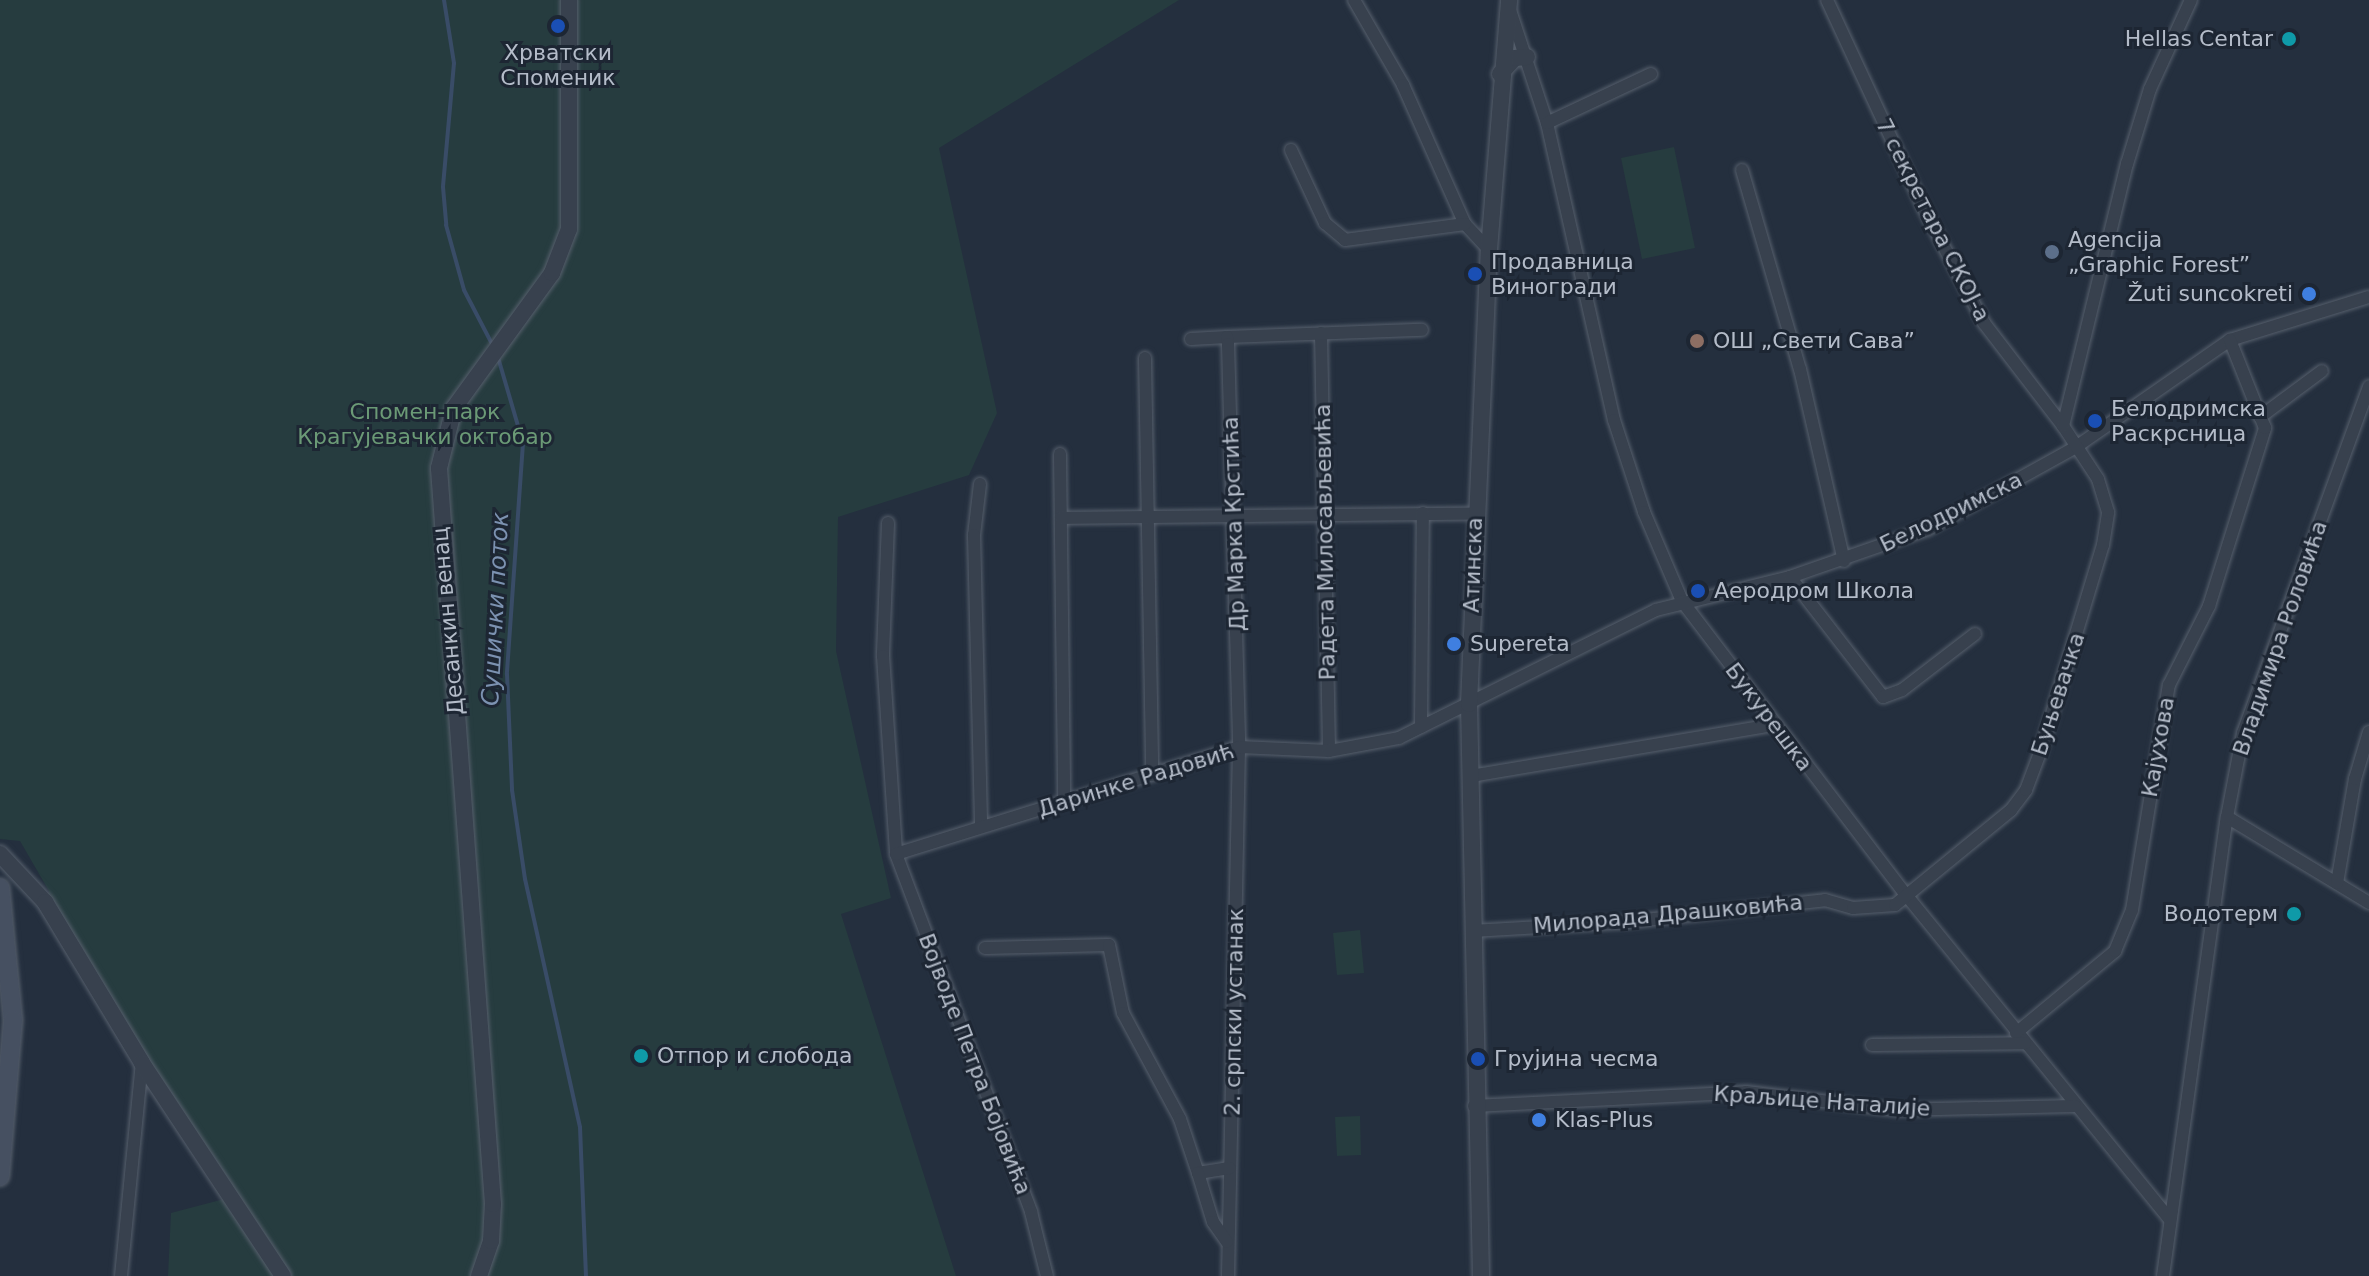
<!DOCTYPE html>
<meta charset="utf-8">
<style>
body{margin:0}
#map{position:relative;width:2369px;height:1276px;overflow:hidden;background:#242f3e;font-family:"DejaVu Sans",sans-serif}
div>[style]{position:absolute}
.green>*{inset:0;background:#263c3f}
.stream>*{height:4px;margin:-2px;padding:0 2px;transform-origin:2px;border-radius:2px;background:#394c67}
.roads{filter:drop-shadow(0 0 2px #565f6c) drop-shadow(0 0 2px #565f6c)}
.minor>*{height:12px;margin:-6px;padding:0 6px;transform-origin:6px;border-radius:6px;background:#38414e}
.tertiary>*{height:16px;margin:-8px;padding:0 8px;transform-origin:8px;border-radius:8px;background:#38414e}
.secondary>*{height:18px;margin:-9px;padding:0 9px;transform-origin:9px;border-radius:9px;background:#465061}
.dots>*{width:22px;height:22px;translate:-50% -50%;box-sizing:border-box;border:4px solid #1d2633;border-radius:50%}
span{translate:-50% -50%;white-space:nowrap;text-align:center;line-height:1.15;-webkit-text-stroke:6px #1d2633;paint-order:stroke}
.poi-label{font-size:22px;color:#b4bcc9}
.right{translate:-100% -50%;text-align:right}
.left{translate:0 -50%;text-align:left}
.street-label{font-size:22px;color:#b4bcc9}
.park-label{font-size:22px;color:#6b9a76}
.water-label{font-size:24px;color:#7c92b1;font-style:italic}
</style>
<div id="map">
<div class="green">
<i style="clip-path:polygon(0 0,1179px 0,939px 148px,997px 413px,969px 475px,838px 517px,836px 651px,891px 898px,841px 914px,956px 1276px,168px 1276px,171px 1213px,228px 1198px,45px 902px,49px 891px,20px 841px,0 839px)"></i>
<i style="clip-path:polygon(1674px 147px,1695px 248px,1642px 259px,1621px 158px)"></i>
<i style="clip-path:polygon(1360px 930px,1364px 973px,1337px 975px,1333px 933px)"></i>
<i style="clip-path:polygon(1360px 1116px,1361px 1155px,1337px 1156px,1335px 1117px)"></i>
</div>
<div class="stream">
<i style="left:444px;top:0;width:64px;rotate:81deg"></i>
<i style="left:454px;top:63px;width:124px;rotate:95.1deg"></i>
<i style="left:443px;top:187px;width:38px;rotate:85deg"></i>
<i style="left:446px;top:225px;width:67px;rotate:74.5deg"></i>
<i style="left:464px;top:290px;width:63px;rotate:62.6deg"></i>
<i style="left:497px;top:354px;width:93px;rotate:73.7deg"></i>
<i style="left:523px;top:443px;width:232px;rotate:94deg"></i>
<i style="left:507px;top:674px;width:116px;rotate:87.5deg"></i>
<i style="left:512px;top:790px;width:90px;rotate:81.7deg"></i>
<i style="left:525px;top:879px;width:254px;rotate:77.5deg"></i>
<i style="left:580px;top:1127px;width:149px;rotate:87.7deg"></i>
</div>
<div class="roads">
<div class="minor">
<i style="left:1354px;top:0;width:98px;rotate:60deg"></i>
<i style="left:1403px;top:85px;width:152px;rotate:66deg"></i>
<i style="left:1465px;top:224px;width:35px;rotate:47deg"></i>
<i style="left:1827px;top:0;width:230px;rotate:65.1deg"></i>
<i style="left:1924px;top:209px;width:129px;rotate:62.2deg"></i>
<i style="left:1984px;top:323px;width:130px;rotate:52.5deg"></i>
<i style="left:1510px;top:10px;width:119px;rotate:71.9deg"></i>
<i style="left:1547px;top:123px;width:304px;rotate:77.3deg"></i>
<i style="left:1614px;top:420px;width:97px;rotate:71.9deg"></i>
<i style="left:1644px;top:512px;width:97px;rotate:66.9deg"></i>
<i style="left:1682px;top:601px;width:371px;rotate:52.7deg"></i>
<i style="left:1907px;top:896px;width:417px;rotate:50.9deg"></i>
<i style="left:1547px;top:123px;width:115px;rotate:-25.2deg"></i>
<i style="left:1291px;top:150px;width:81px;rotate:65deg"></i>
<i style="left:1325px;top:223px;width:26px;rotate:40deg"></i>
<i style="left:1345px;top:240px;width:121px;rotate:-7.6deg"></i>
<i style="left:1742px;top:170px;width:207px;rotate:73.8deg"></i>
<i style="left:1800px;top:369px;width:197px;rotate:77.1deg"></i>
<i style="left:1321px;top:333px;width:418px;rotate:88.9deg"></i>
<i style="left:1227px;top:337px;width:195px;rotate:-2.1deg"></i>
<i style="left:1191px;top:339px;width:36px;rotate:-3deg"></i>
<i style="left:1227px;top:337px;width:7px;rotate:82deg"></i>
<i style="left:1228px;top:344px;width:403px;rotate:88.4deg"></i>
<i style="left:1239px;top:747px;width:529px;rotate:91.19deg"></i>
<i style="left:1145px;top:358px;width:417px;rotate:89deg"></i>
<i style="left:2260px;top:417px;width:77px;rotate:-36.6deg"></i>
<i style="left:1060px;top:454px;width:347px;rotate:89.3deg"></i>
<i style="left:980px;top:484px;width:51px;rotate:96.7deg"></i>
<i style="left:974px;top:535px;width:290px;rotate:88.6deg"></i>
<i style="left:1061px;top:518px;width:413px;rotate:-0.6deg"></i>
<i style="left:888px;top:523px;width:133px;rotate:92.2deg"></i>
<i style="left:883px;top:656px;width:198px;rotate:86.2deg"></i>
<i style="left:896px;top:854px;width:383px;rotate:69.3deg"></i>
<i style="left:1031px;top:1212px;width:66px;rotate:76deg"></i>
<i style="left:1790px;top:577px;width:152px;rotate:52.2deg"></i>
<i style="left:1883px;top:697px;width:20px;rotate:-20deg"></i>
<i style="left:1902px;top:690px;width:92px;rotate:-37.5deg"></i>
<i style="left:1421px;top:727px;width:214px;rotate:-89.5deg"></i>
<i style="left:1471px;top:776px;width:306px;rotate:-9.6deg"></i>
<i style="left:2227px;top:817px;width:166px;rotate:31.2deg"></i>
<i style="left:896px;top:854px;width:359px;rotate:-17.3deg"></i>
<i style="left:1239px;top:747px;width:90px;rotate:2.5deg"></i>
<i style="left:1329px;top:751px;width:71px;rotate:-10.5deg"></i>
<i style="left:1399px;top:738px;width:287px;rotate:-26.5deg"></i>
<i style="left:1656px;top:610px;width:138px;rotate:-13.8deg"></i>
<i style="left:1790px;top:577px;width:146px;rotate:-19.2deg"></i>
<i style="left:1928px;top:529px;width:169px;rotate:-29deg"></i>
<i style="left:2076px;top:447px;width:188px;rotate:-34.8deg"></i>
<i style="left:2230px;top:340px;width:145px;rotate:-17.2deg"></i>
<i style="left:2337px;top:883px;width:106px;rotate:-80.2deg"></i>
<i style="left:2355px;top:779px;width:49px;rotate:-73.4deg"></i>
<i style="left:1472px;top:931px;width:155px;rotate:-3.3deg"></i>
<i style="left:1627px;top:922px;width:199px;rotate:-6.3deg"></i>
<i style="left:1825px;top:900px;width:29px;rotate:16deg"></i>
<i style="left:1853px;top:908px;width:42px;rotate:-4.1deg"></i>
<i style="left:1895px;top:905px;width:150px;rotate:-39.3deg"></i>
<i style="left:2011px;top:810px;width:25px;rotate:-53deg"></i>
<i style="left:2026px;top:790px;width:43px;rotate:-69.4deg"></i>
<i style="left:2041px;top:750px;width:214px;rotate:-73.2deg"></i>
<i style="left:2103px;top:545px;width:33px;rotate:-81deg"></i>
<i style="left:2108px;top:512px;width:34px;rotate:-107deg"></i>
<i style="left:2098px;top:479px;width:64px;rotate:-123.4deg"></i>
<i style="left:2063px;top:426px;width:270px;rotate:-76.3deg"></i>
<i style="left:2127px;top:164px;width:78px;rotate:-73deg"></i>
<i style="left:2150px;top:89px;width:98px;rotate:-65.3deg"></i>
<i style="left:985px;top:948px;width:124px;rotate:-1.4deg"></i>
<i style="left:1109px;top:945px;width:69px;rotate:78.4deg"></i>
<i style="left:1123px;top:1013px;width:120px;rotate:61.7deg"></i>
<i style="left:1180px;top:1119px;width:57px;rotate:71.6deg"></i>
<i style="left:1198px;top:1173px;width:32px;rotate:-9deg"></i>
<i style="left:2016px;top:1033px;width:129px;rotate:-39.6deg"></i>
<i style="left:2115px;top:951px;width:44px;rotate:-67.5deg"></i>
<i style="left:2132px;top:910px;width:228px;rotate:-80.7deg"></i>
<i style="left:2169px;top:685px;width:89px;rotate:-63.1deg"></i>
<i style="left:2209px;top:606px;width:187px;rotate:-72.5deg"></i>
<i style="left:2265px;top:428px;width:95px;rotate:-111.7deg"></i>
<i style="left:1872px;top:1045px;width:153px;rotate:-0.7deg"></i>
<i style="left:1474px;top:1106px;width:272px;rotate:-2.9deg"></i>
<i style="left:1746px;top:1092px;width:151px;rotate:6.8deg"></i>
<i style="left:1896px;top:1110px;width:179px;rotate:-1.3deg"></i>
<i style="left:1198px;top:1173px;width:51px;rotate:73deg"></i>
<i style="left:1213px;top:1222px;width:24px;rotate:55deg"></i>
<i style="left:121px;top:1276px;width:214px;rotate:-84.4deg"></i>
<i style="left:2163px;top:1276px;width:463px;rotate:-82.1deg"></i>
<i style="left:2227px;top:817px;width:86px;rotate:-79.2deg"></i>
<i style="left:2243px;top:733px;width:369px;rotate:-70deg"></i>
</div>
<div class="tertiary">
<i style="left:1500px;top:74px;width:22px;rotate:-47deg"></i>
<i style="left:1515px;top:58px;width:12px;rotate:-5deg"></i>
<i style="left:0;top:854px;width:66px;rotate:46.8deg"></i>
<i style="left:45px;top:902px;width:188px;rotate:58.9deg"></i>
<i style="left:142px;top:1063px;width:255px;rotate:56.5deg"></i>
<i style="left:479px;top:1276px;width:37px;rotate:-71deg"></i>
<i style="left:491px;top:1241px;width:37px;rotate:-87deg"></i>
<i style="left:493px;top:1204px;width:738px;rotate:-94.2deg"></i>
<i style="left:439px;top:468px;width:62px;rotate:-76deg"></i>
<i style="left:454px;top:408px;width:167px;rotate:-54deg"></i>
<i style="left:552px;top:273px;width:47px;rotate:-68.9deg"></i>
<i style="left:569px;top:229px;width:229px;rotate:-90deg"></i>
<i style="left:1481px;top:1276px;width:572px;rotate:-91.2deg"></i>
<i style="left:1469px;top:704px;width:454px;rotate:-87.5deg"></i>
<i style="left:1489px;top:250px;width:251px;rotate:-85.4deg"></i>
</div>
<div class="secondary">
<i style="left:0;top:888px;width:133px;rotate:84.4deg"></i>
<i style="left:13px;top:1020px;width:157px;rotate:94.8deg"></i>
</div>
</div>
<div class="dots">
<i style="left:558px;top:26px;background:#1a4fb4"></i>
<i style="left:2289px;top:39px;background:#0f9aa8"></i>
<i style="left:2052px;top:252px;background:#5c6f8a"></i>
<i style="left:1475px;top:274px;background:#1a4fb4"></i>
<i style="left:2309px;top:294px;background:#3f7fe0"></i>
<i style="left:1697px;top:341px;background:#8d6e63"></i>
<i style="left:2095px;top:421px;background:#1a4fb4"></i>
<i style="left:1698px;top:591px;background:#1a4fb4"></i>
<i style="left:1454px;top:644px;background:#3f7fe0"></i>
<i style="left:2294px;top:914px;background:#0f9aa8"></i>
<i style="left:641px;top:1056px;background:#0f9aa8"></i>
<i style="left:1478px;top:1059px;background:#1a4fb4"></i>
<i style="left:1539px;top:1120px;background:#3f7fe0"></i>
</div>
<div class="poi-label">
<span class="right" style="left:2273px;top:39px">Hellas Centar</span>
<span style="left:558px;top:65px">Хрватски<br>Споменик</span>
<span class="left" style="left:2068px;top:252px">Agencija<br>„Graphic Forest”</span>
<span class="left" style="left:1491px;top:274px">Продавница<br>Виногради</span>
<span class="right" style="left:2293px;top:294px">Žuti suncokreti</span>
<span class="left" style="left:1713px;top:341px">ОШ „Свети Сава”</span>
<span class="left" style="left:2111px;top:421px">Белодримска<br>Раскрсница</span>
<span class="left" style="left:1714px;top:591px">Аеродром Школа</span>
<span class="left" style="left:1470px;top:644px">Supereta</span>
<span class="right" style="left:2278px;top:914px">Водотерм</span>
<span class="left" style="left:657px;top:1056px">Отпор и слобода</span>
<span class="left" style="left:1494px;top:1059px">Грујина чесма</span>
<span class="left" style="left:1555px;top:1120px">Klas-Plus</span>
</div>
<div class="street-label">
<span style="left:1933px;top:220px;rotate:63deg">7 секретара СКОЈ-а</span>
<span style="left:1951px;top:512px;rotate:-26deg">Белодримска</span>
<span style="left:1234px;top:524px;rotate:-92deg">Др Марка Крстића</span>
<span style="left:1325px;top:542px;rotate:-91deg">Радета Милосављевића</span>
<span style="left:1473px;top:565px;rotate:-88deg">Атинска</span>
<span style="left:448px;top:621px;rotate:-95deg">Десанкин венац</span>
<span style="left:2280px;top:638px;rotate:-71deg">Владимира Роловића</span>
<span style="left:2058px;top:694px;rotate:-72deg">Буњевачка</span>
<span style="left:1769px;top:717px;rotate:53deg">Букурешка</span>
<span style="left:2158px;top:747px;rotate:-80deg">Кајухова</span>
<span style="left:1136px;top:780px;rotate:-17deg">Даринке Радовић</span>
<span style="left:1668px;top:914px;rotate:-5deg">Милорада Драшковића</span>
<span style="left:1234px;top:1012px;rotate:-89deg">2. српски устанак</span>
<span style="left:975px;top:1064px;rotate:69deg">Војводе Петра Бојовића</span>
<span style="left:1822px;top:1101px;rotate:4deg">Краљице Наталије</span>
</div>
<div class="park-label">
<span style="left:425px;top:424px">Спомен-парк<br>Крагујевачки октобар</span>
</div>
<div class="water-label">
<span style="left:496px;top:609px;rotate:-87deg">Сушички поток</span>
</div>
</div>
